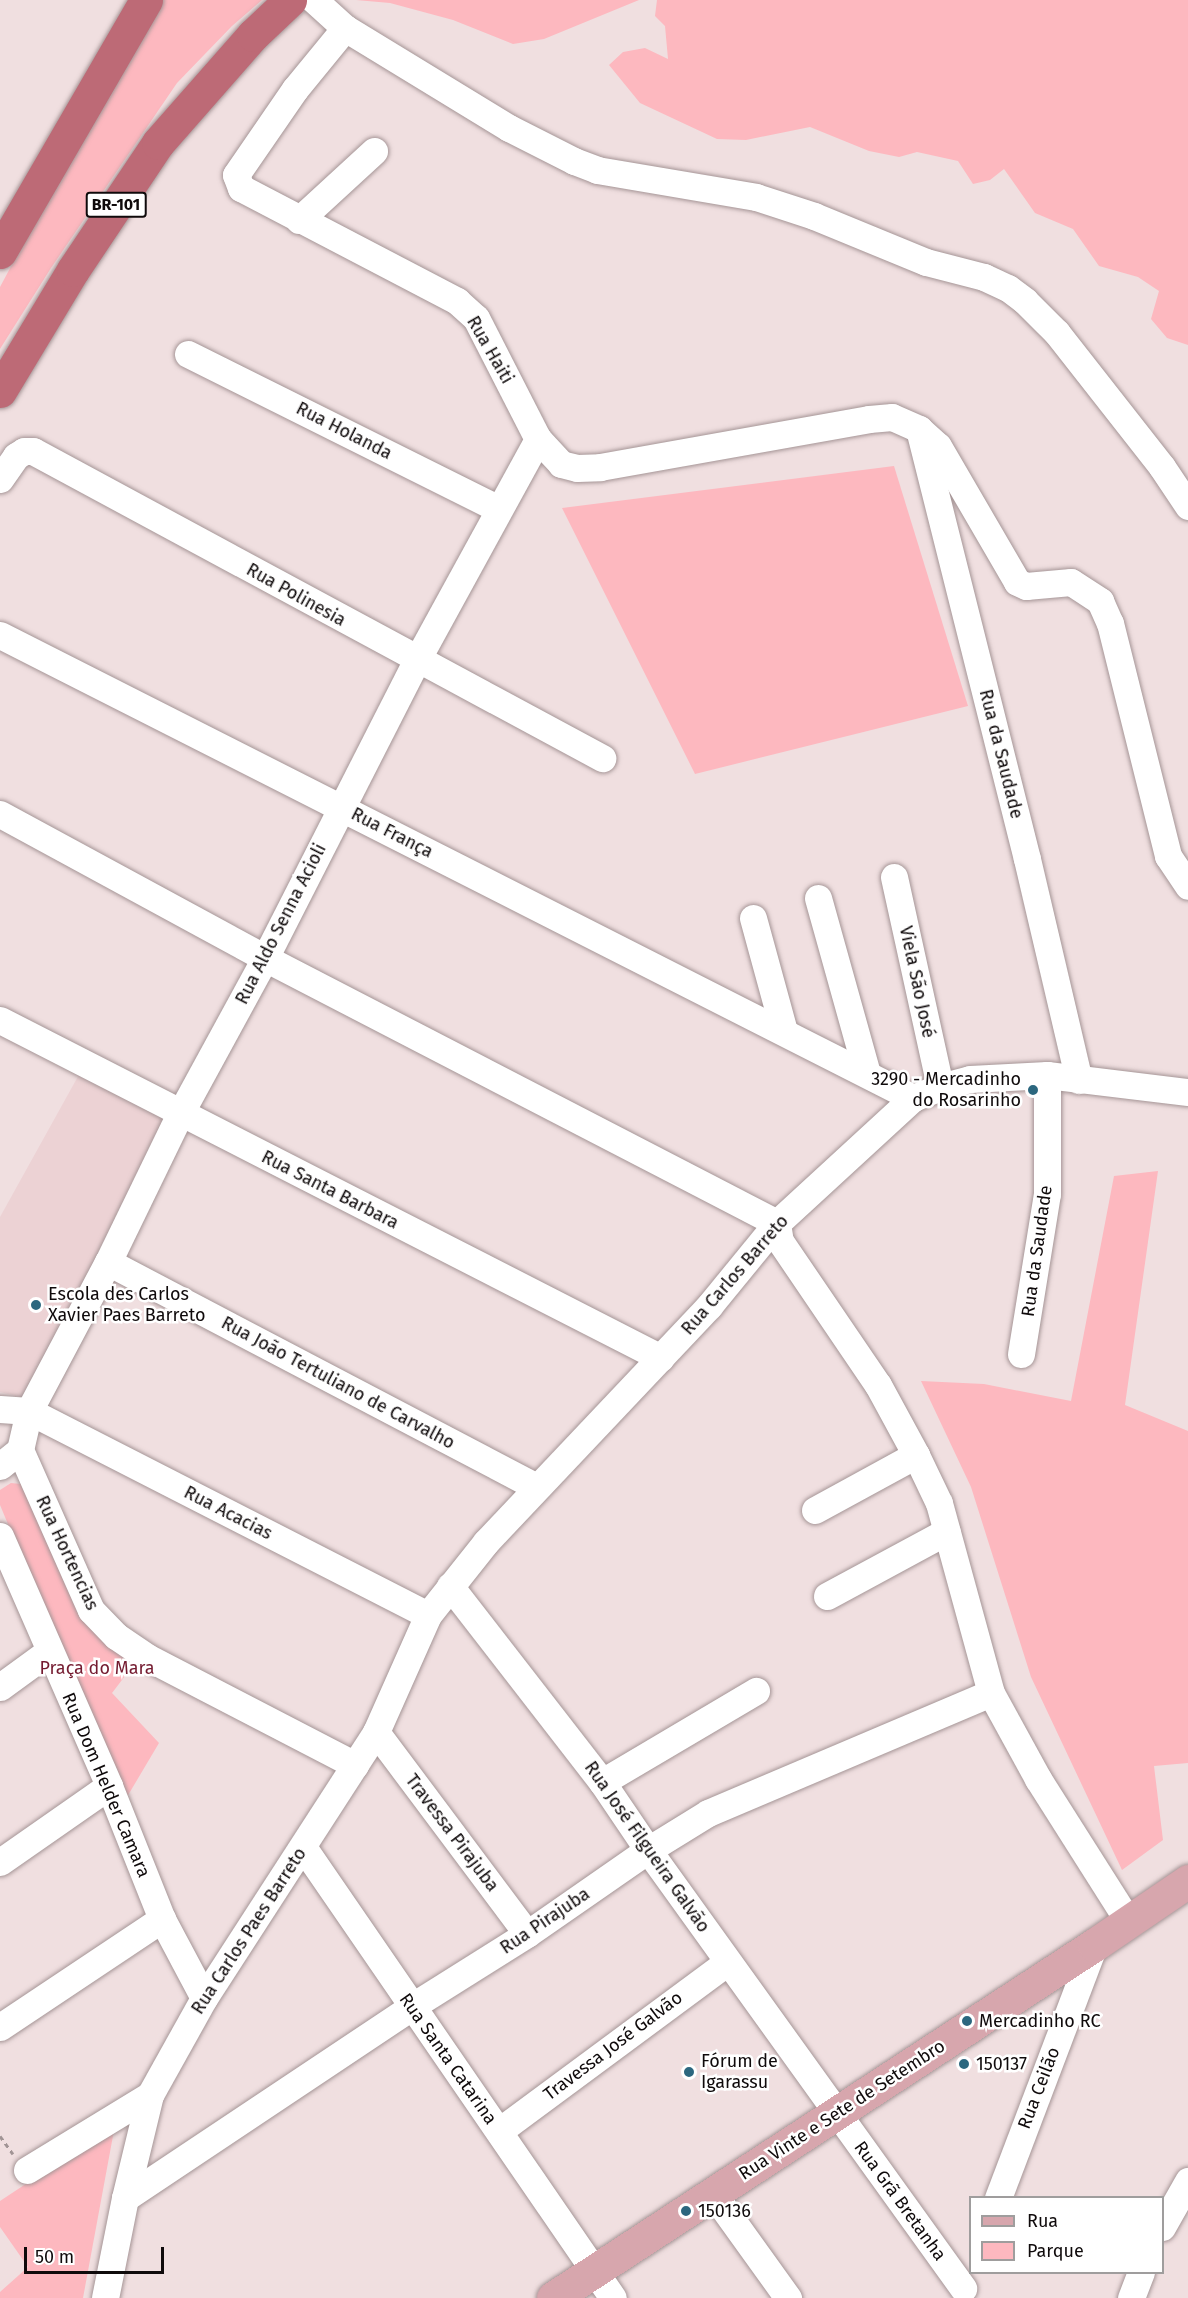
<!DOCTYPE html>
<meta charset="utf-8">
<style>
body{margin:0}
#map{position:relative;width:1188px;height:2298px;overflow:hidden;background:#f0dfe0;font-family:"Fira Sans",sans-serif}
div>[style]{position:absolute}
.built>*{inset:0;background:#ecd2d4}
.green>*{inset:0;background:#fdb8bf}
.path>*{height:3px;margin-top:-1.5px;transform-origin:0;background:repeating-linear-gradient(90deg,#a19495 0 4.5px,transparent 0 9px)}
.roads{filter:drop-shadow(0 0 2px #a59596) drop-shadow(0 0 2px #a59596)}
.minor>*{height:27px;margin:-13.5px;padding:0 13.5px;transform-origin:13.5px;border-radius:13.5px;background:#fff}
.major>*{height:33px;margin:-16.5px;padding:0 16.5px;transform-origin:16.5px;border-radius:16.5px;background:#d7a6ad}
.highway>*{height:33px;margin:-16.5px;padding:0 16.5px;transform-origin:16.5px;border-radius:16.5px;background:#bd6a76}
.dots>*{width:16px;height:16px;translate:-50% -50%;box-sizing:border-box;border:3px solid #fff;border-radius:50%}
span{translate:-50% -50%;white-space:nowrap;text-align:center;line-height:1.15;-webkit-text-stroke:5px #fff;paint-order:stroke}
.shield-label span{padding:2px 4px;background:#fff;border:2px solid;border-radius:4px;-webkit-text-stroke-width:0}
.shield-label{font-size:16px;color:#0f0a0b;font-weight:700}
.street-label{font-size:18px;color:#0f0a0b}
.poi-label{font-size:18px;color:#0f0a0b}
.right{translate:-100% -50%;text-align:right}
.left{translate:0 -50%;text-align:left}
.park-label{font-size:18px;color:#741b30}
.legend{position:absolute;left:969px;top:2196px;width:195px;height:78px;box-sizing:border-box;background:#fff;border:2px solid #9f9d9d;margin:0;padding:8px 10px;list-style:none;font-size:18px;color:#0f0a0b}
.legend li{display:flex;align-items:center;gap:12px;height:30px}
.legend b{width:30px;border:2px solid #9f9d9d}
.scale{position:absolute;left:24px;top:2247px;width:140px;height:27px;box-sizing:border-box;border:3px solid #0f0a0b;border-top:0;padding-left:8px;font-size:18px;line-height:21px;white-space:nowrap;color:#0f0a0b;-webkit-text-stroke:4px #fff;paint-order:stroke}
</style>
<div id="map">
<div class="built">
<i style="clip-path:polygon(81px 1071px,171px 1113px,25px 1398px,0 1392px,0 1217px)"></i>
</div>
<div class="green">
<i style="clip-path:polygon(154px 0,262px 0,232px 26px,177px 83px,51px 268px,0 349px,0 287px)"></i>
<i style="clip-path:polygon(356px 0,639px 0,544px 39px,513px 44px,453px 20px,390px 3px)"></i>
<i style="clip-path:polygon(657px 0,1188px 0,1188px 345px,1167px 338px,1151px 319px,1159px 291px,1138px 277px,1099px 266px,1073px 229px,1035px 213px,1004px 169px,990px 180px,973px 184px,958px 161px,917px 152px,899px 157px,869px 151px,810px 127px,746px 140px,717px 139px,640px 103px,609px 65px,623px 52px,645px 48px,668px 59px,665px 26px,655px 16px)"></i>
<i style="clip-path:polygon(894px 466px,968px 706px,695px 774px,562px 508px)"></i>
<i style="clip-path:polygon(1158px 1171px,1125px 1405px,1188px 1431px,1188px 1763px,1154px 1766px,1163px 1840px,1122px 1870px,1031px 1677px,971px 1487px,921px 1381px,984px 1384px,1071px 1401px,1114px 1176px)"></i>
<i style="clip-path:polygon(11px 1483px,21px 1484px,78px 1614px,135px 1663px,112px 1693px,159px 1743px,124px 1802px,0 1505px,0 1490px)"></i>
<i style="clip-path:polygon(115px 2125px,83px 2298px,0 2298px,0 2292px,28px 2267px,0 2227px,0 2201px)"></i>
</div>
<div class="path">
<i style="left:0;top:2136px;width:22px;rotate:54deg"></i>
</div>
<div class="roads">
<div class="minor">
<i style="left:314px;top:0;width:42px;rotate:42.1deg"></i>
<i style="left:345px;top:28px;width:192px;rotate:31.4deg"></i>
<i style="left:509px;top:128px;width:73px;rotate:26.9deg"></i>
<i style="left:574px;top:161px;width:25px;rotate:21deg"></i>
<i style="left:597px;top:170px;width:161px;rotate:9.6deg"></i>
<i style="left:756px;top:197px;width:61px;rotate:18.1deg"></i>
<i style="left:814px;top:216px;width:121px;rotate:22.3deg"></i>
<i style="left:926px;top:262px;width:60px;rotate:14.5deg"></i>
<i style="left:984px;top:277px;width:26px;rotate:25deg"></i>
<i style="left:1008px;top:288px;width:21px;rotate:37deg"></i>
<i style="left:1025px;top:301px;width:45px;rotate:45deg"></i>
<i style="left:1057px;top:333px;width:170px;rotate:51.9deg"></i>
<i style="left:1162px;top:467px;width:47px;rotate:56.3deg"></i>
<i style="left:345px;top:28px;width:79px;rotate:129.3deg"></i>
<i style="left:295px;top:89px;width:104px;rotate:124.5deg"></i>
<i style="left:236px;top:175px;width:14px;rotate:69deg"></i>
<i style="left:241px;top:188px;width:244px;rotate:27.6deg"></i>
<i style="left:457px;top:301px;width:25px;rotate:42deg"></i>
<i style="left:476px;top:318px;width:136px;rotate:62.9deg"></i>
<i style="left:538px;top:439px;width:34px;rotate:47deg"></i>
<i style="left:561px;top:464px;width:16px;rotate:14deg"></i>
<i style="left:577px;top:468px;width:23px;rotate:-2deg"></i>
<i style="left:600px;top:467px;width:273px;rotate:-10.1deg"></i>
<i style="left:869px;top:419px;width:23px;rotate:-5deg"></i>
<i style="left:892px;top:417px;width:30px;rotate:24deg"></i>
<i style="left:919px;top:429px;width:25px;rotate:42deg"></i>
<i style="left:938px;top:446px;width:157px;rotate:59.8deg"></i>
<i style="left:1017px;top:582px;width:10px;rotate:24deg"></i>
<i style="left:1026px;top:586px;width:45px;rotate:-5.1deg"></i>
<i style="left:1071px;top:582px;width:35px;rotate:33deg"></i>
<i style="left:1100px;top:601px;width:24px;rotate:66deg"></i>
<i style="left:1110px;top:623px;width:240px;rotate:76deg"></i>
<i style="left:1168px;top:856px;width:36px;rotate:56deg"></i>
<i style="left:299px;top:220px;width:102px;rotate:-42.6deg"></i>
<i style="left:188px;top:354px;width:347px;rotate:26.5deg"></i>
<i style="left:920px;top:433px;width:439px;rotate:75.9deg"></i>
<i style="left:1027px;top:859px;width:227px;rotate:76.8deg"></i>
<i style="left:0;top:479px;width:28px;rotate:-55deg"></i>
<i style="left:16px;top:456px;width:9px;rotate:-32deg"></i>
<i style="left:24px;top:451px;width:9px"></i>
<i style="left:33px;top:451px;width:647px;rotate:28.35deg"></i>
<i style="left:0;top:635px;width:1024px;rotate:26.89deg"></i>
<i style="left:0;top:814px;width:302px;rotate:28.5deg"></i>
<i style="left:265px;top:958px;width:577px;rotate:27.37deg"></i>
<i style="left:777px;top:1223px;width:18px;rotate:81deg"></i>
<i style="left:780px;top:1241px;width:174px;rotate:55.8deg"></i>
<i style="left:878px;top:1385px;width:80px;rotate:61.5deg"></i>
<i style="left:916px;top:1455px;width:53px;rotate:64.4deg"></i>
<i style="left:939px;top:1503px;width:197px;rotate:74.7deg"></i>
<i style="left:991px;top:1693px;width:98px;rotate:61.3deg"></i>
<i style="left:1038px;top:1779px;width:168px;rotate:57.6deg"></i>
<i style="left:894px;top:877px;width:215px;rotate:77.6deg"></i>
<i style="left:818px;top:898px;width:182px;rotate:74.4deg"></i>
<i style="left:753px;top:918px;width:117px;rotate:74.7deg"></i>
<i style="left:0;top:1020px;width:742px;rotate:27.08deg"></i>
<i style="left:108px;top:1262px;width:484px;rotate:27.7deg"></i>
<i style="left:1021px;top:1354px;width:162px;rotate:-80.8deg"></i>
<i style="left:1047px;top:1194px;width:119px;rotate:-90deg"></i>
<i style="left:0;top:1409px;width:29px;rotate:4deg"></i>
<i style="left:29px;top:1411px;width:448px;rotate:27.1deg"></i>
<i style="left:0;top:1466px;width:26px;rotate:-39deg"></i>
<i style="left:815px;top:1510px;width:115px;rotate:-28.6deg"></i>
<i style="left:0;top:1536px;width:273px;rotate:66.4deg"></i>
<i style="left:109px;top:1786px;width:143px;rotate:68.3deg"></i>
<i style="left:162px;top:1919px;width:89px;rotate:62deg"></i>
<i style="left:450px;top:1586px;width:248px;rotate:52.2deg"></i>
<i style="left:602px;top:1782px;width:82px;rotate:55.9deg"></i>
<i style="left:648px;top:1850px;width:540px;rotate:54.28deg"></i>
<i style="left:827px;top:1596px;width:136px;rotate:-28.4deg"></i>
<i style="left:0;top:1687px;width:59px;rotate:-36.1deg"></i>
<i style="left:376px;top:1732px;width:252px;rotate:53.2deg"></i>
<i style="left:355px;top:1765px;width:234px;rotate:-152.6deg"></i>
<i style="left:147px;top:1657px;width:37px;rotate:-146deg"></i>
<i style="left:116px;top:1636px;width:36px;rotate:-134deg"></i>
<i style="left:91px;top:1610px;width:175px;rotate:-113.9deg"></i>
<i style="left:20px;top:1450px;width:40px;rotate:-77deg"></i>
<i style="left:29px;top:1411px;width:169px;rotate:-62.1deg"></i>
<i style="left:108px;top:1262px;width:165px;rotate:-64.1deg"></i>
<i style="left:180px;top:1114px;width:178px;rotate:-61.4deg"></i>
<i style="left:265px;top:958px;width:335px;rotate:-63deg"></i>
<i style="left:417px;top:660px;width:252px;rotate:-61.3deg"></i>
<i style="left:602px;top:1782px;width:179px;rotate:-30.6deg"></i>
<i style="left:303px;top:1847px;width:547px;rotate:55.5deg"></i>
<i style="left:0;top:1862px;width:133px;rotate:-34.9deg"></i>
<i style="left:0;top:2027px;width:195px;rotate:-33.7deg"></i>
<i style="left:499px;top:2131px;width:284px;rotate:-36.5deg"></i>
<i style="left:27px;top:2170px;width:144px;rotate:-31.4deg"></i>
<i style="left:714px;top:2195px;width:127px;rotate:54.3deg"></i>
<i style="left:125px;top:2198px;width:344px;rotate:-33.7deg"></i>
<i style="left:411px;top:2007px;width:137px;rotate:-32.2deg"></i>
<i style="left:527px;top:1934px;width:147px;rotate:-34.8deg"></i>
<i style="left:648px;top:1850px;width:70px;rotate:-31.7deg"></i>
<i style="left:708px;top:1813px;width:307px;rotate:-23deg"></i>
<i style="left:998px;top:2198px;width:271px;rotate:-69.2deg"></i>
<i style="left:1162px;top:2227px;width:53px;rotate:-60.5deg"></i>
<i style="left:105px;top:2298px;width:102px;rotate:-78.7deg"></i>
<i style="left:125px;top:2198px;width:106px;rotate:-76.4deg"></i>
<i style="left:150px;top:2095px;width:111px;rotate:-60.9deg"></i>
<i style="left:204px;top:1998px;width:317px;rotate:-57.1deg"></i>
<i style="left:376px;top:1732px;width:128px;rotate:-66deg"></i>
<i style="left:428px;top:1615px;width:93px;rotate:-51.5deg"></i>
<i style="left:486px;top:1542px;width:325px;rotate:-46.6deg"></i>
<i style="left:709px;top:1306px;width:107px;rotate:-50.7deg"></i>
<i style="left:777px;top:1223px;width:185px;rotate:-42.6deg"></i>
<i style="left:913px;top:1098px;width:29px;rotate:-22deg"></i>
<i style="left:940px;top:1087px;width:31px;rotate:-15deg"></i>
<i style="left:970px;top:1079px;width:77px;rotate:-3deg"></i>
<i style="left:1047px;top:1075px;width:142px;rotate:6.9deg"></i>
<i style="left:1131px;top:2298px;width:28px;rotate:-69deg"></i>
</div>
<div class="major">
<i style="left:553px;top:2298px;width:646px;rotate:-33.12deg"></i>
<i style="left:1094px;top:1945px;width:114px;rotate:-34.2deg"></i>
</div>
<div class="highway">
<i style="left:0;top:252px;width:291px;rotate:-59.9deg"></i>
<i style="left:0;top:391px;width:141px;rotate:-58.9deg"></i>
<i style="left:73px;top:270px;width:153px;rotate:-56.2deg"></i>
<i style="left:158px;top:143px;width:144px;rotate:-48.7deg"></i>
<i style="left:253px;top:35px;width:51px;rotate:-43.4deg"></i>
</div>
</div>
<div class="dots">
<i style="left:1033px;top:1090px;background:#2c677f"></i>
<i style="left:36px;top:1305px;background:#2c677f"></i>
<i style="left:967px;top:2021px;background:#2c677f"></i>
<i style="left:964px;top:2064px;background:#2c677f"></i>
<i style="left:689px;top:2072px;background:#2c677f"></i>
<i style="left:686px;top:2211px;background:#2c677f"></i>
</div>
<div class="shield-label">
<span style="left:116px;top:205px">BR-101</span>
</div>
<div class="street-label">
<span style="left:490px;top:350px;rotate:60deg">Rua Haiti</span>
<span style="left:344px;top:431px;rotate:27deg">Rua Holanda</span>
<span style="left:296px;top:595px;rotate:29deg">Rua Polinesia</span>
<span style="left:1001px;top:754px;rotate:76deg">Rua da Saudade</span>
<span style="left:392px;top:833px;rotate:27deg">Rua França</span>
<span style="left:281px;top:924px;rotate:-63deg">Rua Aldo Senna Acioli</span>
<span style="left:917px;top:982px;rotate:78deg">Viela São José</span>
<span style="left:330px;top:1190px;rotate:27deg">Rua Santa Barbara</span>
<span style="left:1037px;top:1251px;rotate:-82deg">Rua da Saudade</span>
<span style="left:735px;top:1275px;rotate:-49deg">Rua Carlos Barreto</span>
<span style="left:338px;top:1383px;rotate:28deg">Rua João Tertuliano de Carvalho</span>
<span style="left:228px;top:1513px;rotate:27deg">Rua Acacias</span>
<span style="left:67px;top:1553px;rotate:65deg">Rua Hortencias</span>
<span style="left:106px;top:1785px;rotate:67deg">Rua Dom Helder Camara</span>
<span style="left:452px;top:1833px;rotate:53deg">Travessa Pirajuba</span>
<span style="left:647px;top:1847px;rotate:55deg">Rua José Filgueira Galvão</span>
<span style="left:545px;top:1921px;rotate:-34deg">Rua Pirajuba</span>
<span style="left:249px;top:1931px;rotate:-57deg">Rua Carlos Paes Barreto</span>
<span style="left:613px;top:2046px;rotate:-37deg">Travessa José Galvão</span>
<span style="left:448px;top:2059px;rotate:55deg">Rua Santa Catarina</span>
<span style="left:1039px;top:2088px;rotate:-69deg">Rua Ceilão</span>
<span style="left:842px;top:2110px;rotate:-33deg">Rua Vinte e Sete de Setembro</span>
<span style="left:900px;top:2201px;rotate:54deg">Rua Grã Bretanha</span>
</div>
<div class="poi-label">
<span class="right" style="left:1021px;top:1090px">3290 - Mercadinho<br>do Rosarinho</span>
<span class="left" style="left:48px;top:1305px">Escola des Carlos<br>Xavier Paes Barreto</span>
<span class="left" style="left:979px;top:2021px">Mercadinho RC</span>
<span class="left" style="left:701px;top:2072px">Fórum de<br>Igarassu</span>
<span class="left" style="left:976px;top:2064px">150137</span>
<span class="left" style="left:698px;top:2211px">150136</span>
</div>
<div class="park-label">
<span style="left:97px;top:1668px">Praça do Mara</span>
</div>
<ul class="legend">
<li><b style="height:8px;background:#d7a6ad"></b>Rua</li>
<li><b style="height:16px;background:#fdb8bf"></b>Parque</li>
</ul>
<div class="scale">50 m</div>
</div>
